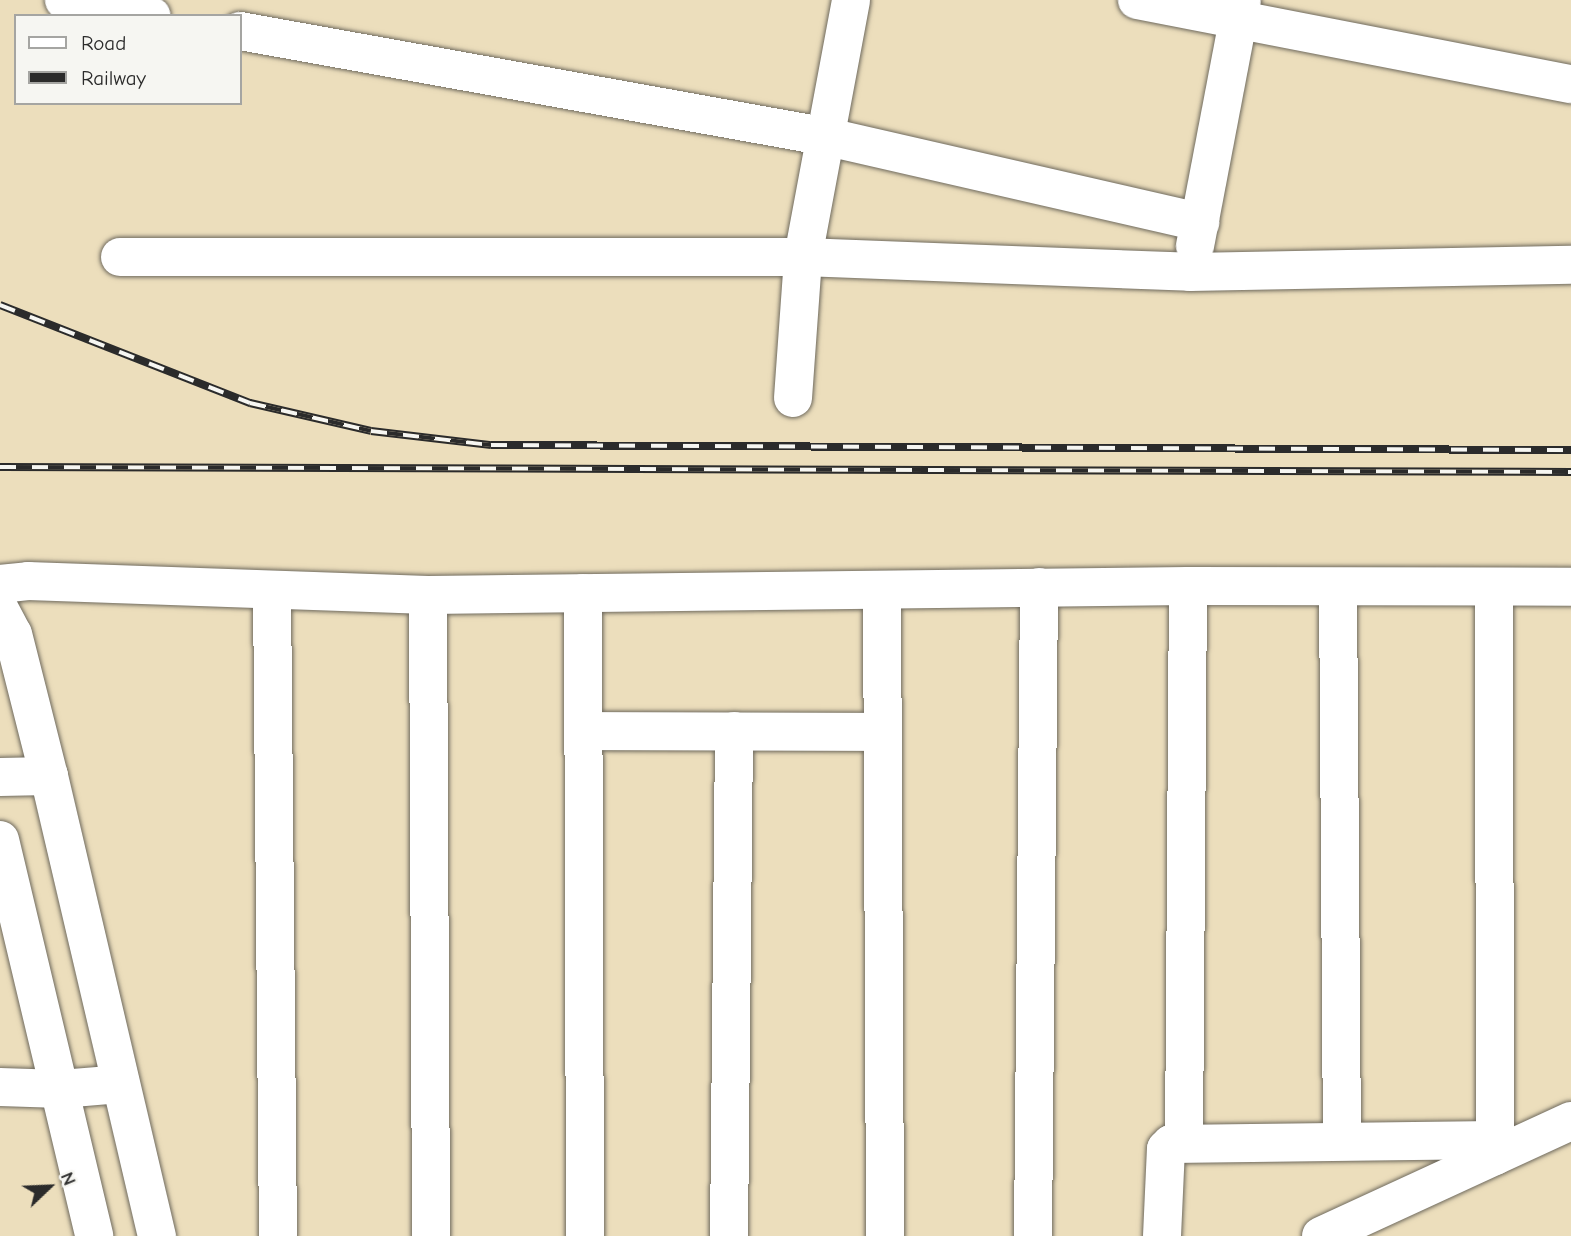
<!DOCTYPE html>
<style>
body{margin:0}
#map{position:relative;width:1571px;height:1236px;overflow:hidden;background:#ecdebc;font-family:"Comic Neue",sans-serif}
div>[style]{position:absolute}
.roads{filter:drop-shadow(0 0 2px #6f6a5e) drop-shadow(0 0 2px #6f6a5e)}
.minor>*{height:38px;margin:-19px;padding:0 19px;transform-origin:19px;border-radius:19px;background:#fff}
.rail>*{height:8px;margin-top:-4px;transform-origin:0;background:repeating-linear-gradient(90deg,#f6f6f2 0 16px,#2b2b2b 0 32px);box-sizing:border-box;border-block:2px solid #2b2b2b}
span{translate:-50% -50%;white-space:nowrap;text-align:center;line-height:1.15;-webkit-text-stroke:5px #f6f6f2;paint-order:stroke}
.legend{position:absolute;left:14px;top:14px;width:228px;height:91px;box-sizing:border-box;background:#f6f6f2;border:2px solid #a5a5a2;margin:0;padding:9px 12px;list-style:none;font-size:21px;color:#2b2b2b}
.legend li{display:flex;align-items:center;gap:14px;height:35px}
.legend b{width:35px;border:2px solid #a5a5a2}
.north{position:absolute;left:14px;top:1152px;width:70px;height:70px;-webkit-text-stroke:5px #f6f6f2;paint-order:stroke;rotate:67deg;font-size:19px;font-weight:700;line-height:28px;text-align:center;color:#2b2b2b}
.north::after{content:'';display:block;margin:auto;width:24px;height:32px;background:#2b2b2b;clip-path:polygon(50% 0,100% 100%,50% 72%,0 100%)}
</style>
<div id="map">
<div class="roads">
<div class="minor">
<i style="left:64px;top:0;width:89px;rotate:10.3deg"></i>
<i style="left:1137px;top:0;width:442px;rotate:11deg"></i>
<i style="left:240px;top:31px;width:597px;rotate:10.22deg"></i>
<i style="left:828px;top:137px;width:382px;rotate:12.9deg"></i>
<i style="left:1195px;top:246px;width:250px;rotate:-79.2deg"></i>
<i style="left:120px;top:257px;width:683px"></i>
<i style="left:803px;top:257px;width:387px;rotate:2.2deg"></i>
<i style="left:1190px;top:272px;width:381px;rotate:-1.1deg"></i>
<i style="left:793px;top:398px;width:141px;rotate:-85.9deg"></i>
<i style="left:803px;top:257px;width:261px;rotate:-79.4deg"></i>
<i style="left:0;top:584px;width:28px;rotate:-6deg"></i>
<i style="left:28px;top:581px;width:400px;rotate:2deg"></i>
<i style="left:428px;top:595px;width:760px;rotate:-0.68deg"></i>
<i style="left:1188px;top:586px;width:383px;rotate:0.1deg"></i>
<i style="left:1338px;top:587px;width:554px;rotate:89.59deg"></i>
<i style="left:1494px;top:587px;width:569px;rotate:89.9deg"></i>
<i style="left:272px;top:590px;width:646px;rotate:89.47deg"></i>
<i style="left:882px;top:590px;width:646px;rotate:89.73deg"></i>
<i style="left:583px;top:593px;width:643px;rotate:89.82deg"></i>
<i style="left:428px;top:595px;width:641px;rotate:89.73deg"></i>
<i style="left:0;top:610px;width:27px;rotate:62deg"></i>
<i style="left:13px;top:634px;width:146px;rotate:75.8deg"></i>
<i style="left:49px;top:776px;width:473px;rotate:76.8deg"></i>
<i style="left:584px;top:731px;width:299px;rotate:0.2deg"></i>
<i style="left:0;top:777px;width:49px;rotate:-1.2deg"></i>
<i style="left:0;top:840px;width:407px;rotate:76.6deg"></i>
<i style="left:0;top:1087px;width:61px;rotate:1.9deg"></i>
<i style="left:61px;top:1089px;width:59px;rotate:-4.8deg"></i>
<i style="left:1184px;top:1142px;width:556px;rotate:-89.59deg"></i>
<i style="left:729px;top:1236px;width:505px;rotate:-89.43deg"></i>
<i style="left:1033px;top:1236px;width:649px;rotate:-89.47deg"></i>
<i style="left:1162px;top:1236px;width:87px;rotate:-87.4deg"></i>
<i style="left:1166px;top:1149px;width:7px;rotate:-45deg"></i>
<i style="left:1171px;top:1144px;width:324px;rotate:-0.7deg"></i>
<i style="left:1321px;top:1236px;width:275px;rotate:-24.7deg"></i>
</div>
</div>
<div class="rail">
<i style="left:0;top:305px;width:269px;rotate:21.4deg"></i>
<i style="left:250px;top:403px;width:124px;rotate:13deg"></i>
<i style="left:371px;top:431px;width:121px;rotate:6.7deg"></i>
<i style="left:491px;top:445px;width:1080px;rotate:0.27deg"></i>
<i style="left:0;top:467px;width:1571px;rotate:0.18deg"></i>
</div>
<ul class="legend">
<li><b style="height:9px;background:#fff"></b>Road</li>
<li><b style="height:9px;background:#2b2b2b"></b>Railway</li>
</ul>
<div class="north">N</div>
</div>
